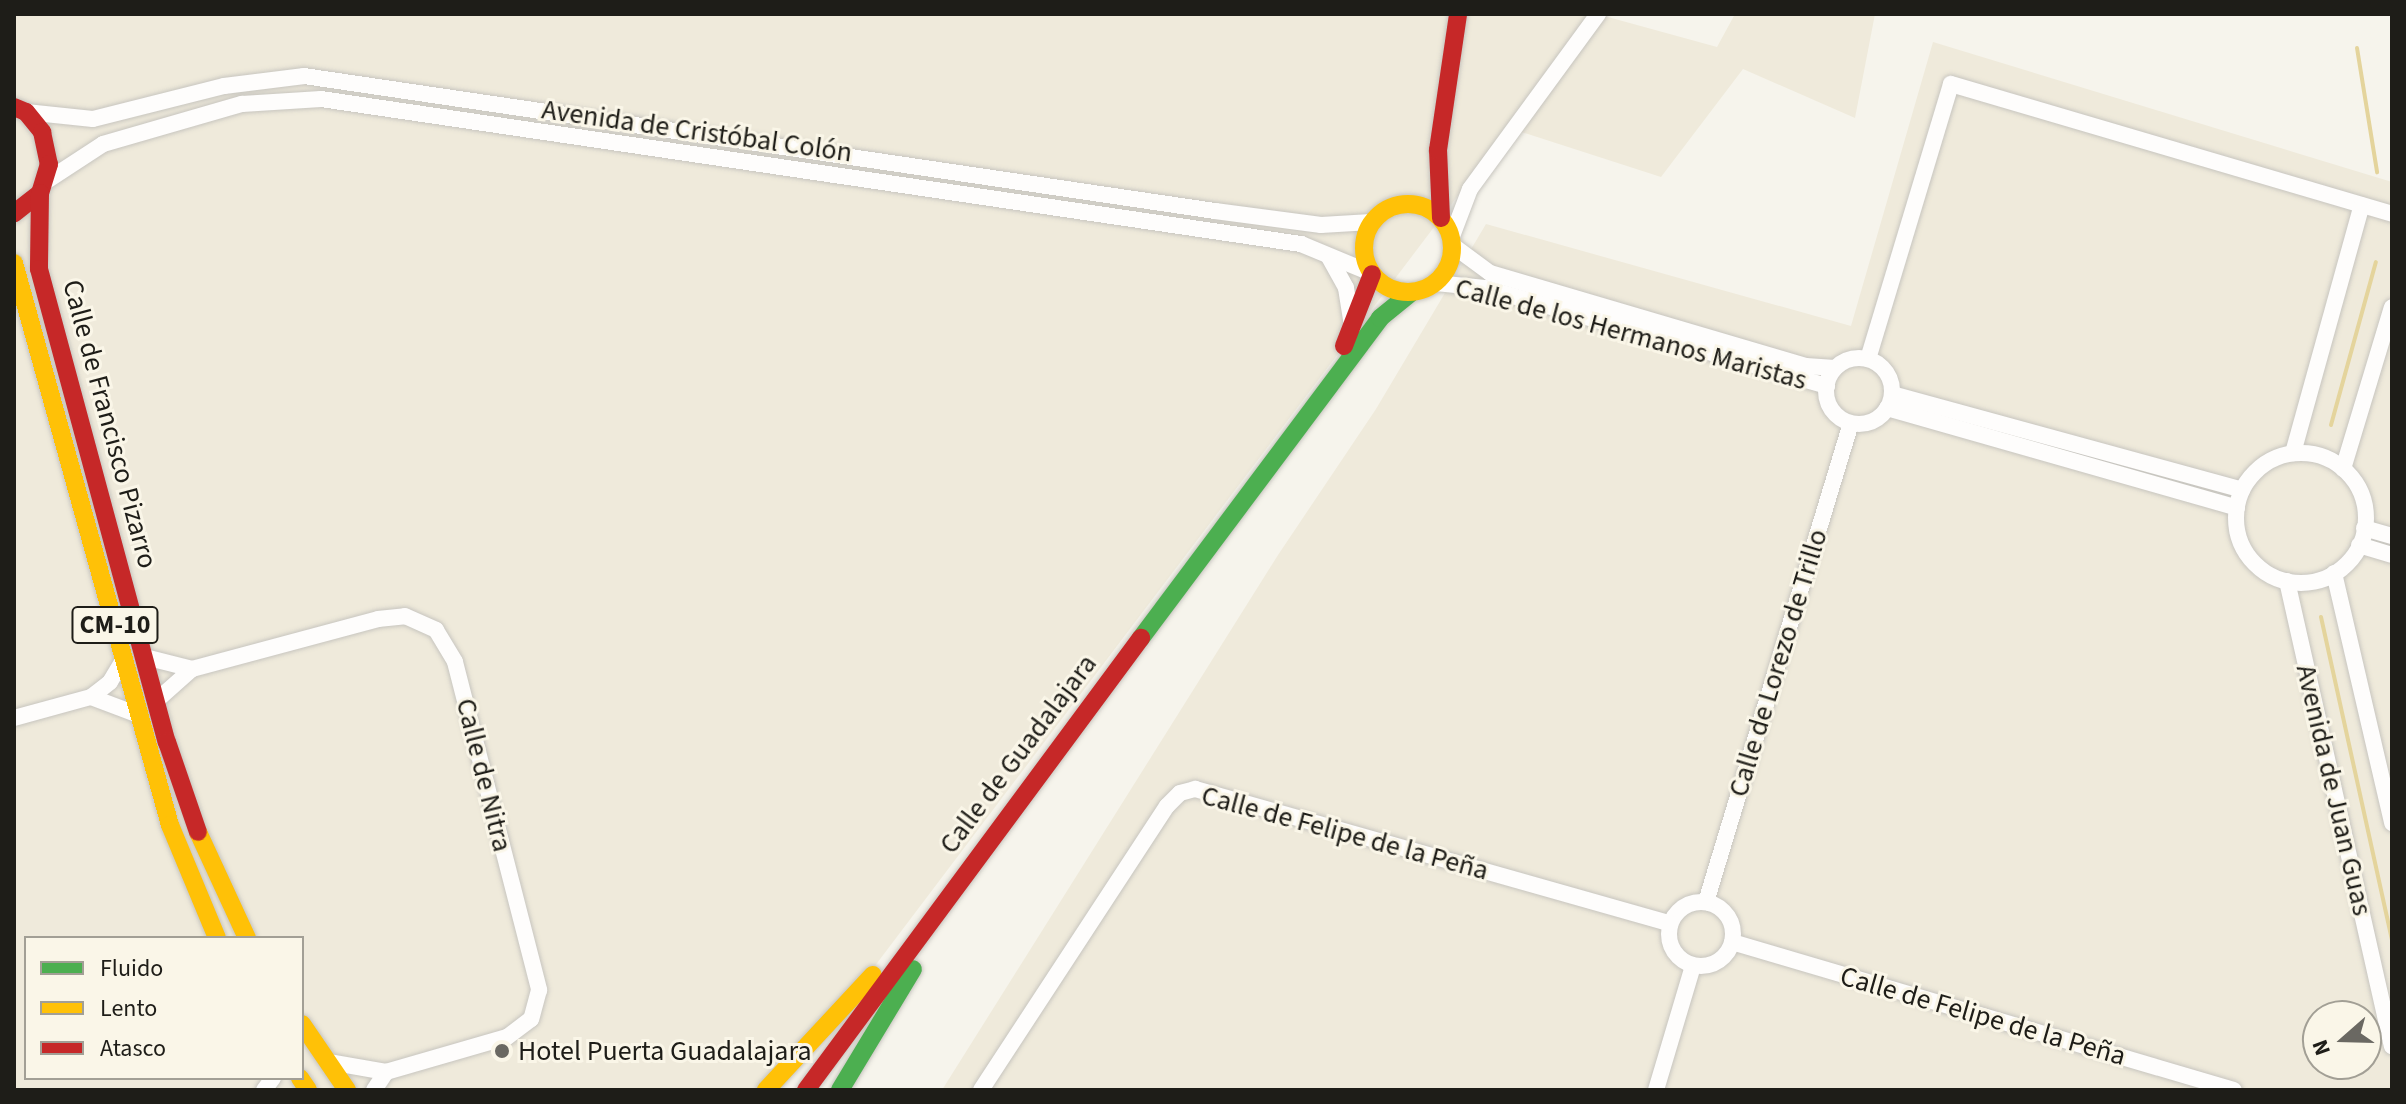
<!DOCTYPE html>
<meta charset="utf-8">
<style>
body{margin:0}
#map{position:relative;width:2406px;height:1104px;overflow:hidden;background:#f6f4ec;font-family:"Source Sans 3",sans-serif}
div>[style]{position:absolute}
.built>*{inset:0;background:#efeadb}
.stream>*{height:4px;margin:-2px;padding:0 2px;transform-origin:2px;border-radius:2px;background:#e4d49c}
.roads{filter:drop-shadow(0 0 2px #c7c5bf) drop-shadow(0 0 2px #c7c5bf)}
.street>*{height:16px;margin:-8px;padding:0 8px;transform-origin:8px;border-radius:8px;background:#fefdfc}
.street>.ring{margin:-8px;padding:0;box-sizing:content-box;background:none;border:16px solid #fefdfc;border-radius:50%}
.fast>*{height:18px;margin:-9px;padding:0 9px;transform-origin:9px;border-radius:9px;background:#4caf50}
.slow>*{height:18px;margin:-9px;padding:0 9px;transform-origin:9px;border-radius:9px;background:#ffc107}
.slow>.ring{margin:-9px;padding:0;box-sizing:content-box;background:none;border:18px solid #ffc107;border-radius:50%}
.jam>*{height:18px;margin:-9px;padding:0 9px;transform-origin:9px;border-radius:9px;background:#c62828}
.dots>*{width:22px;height:22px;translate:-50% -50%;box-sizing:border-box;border:4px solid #faf6e8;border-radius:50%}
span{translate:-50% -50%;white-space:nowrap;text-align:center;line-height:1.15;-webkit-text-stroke:6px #faf6e8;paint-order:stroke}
.shield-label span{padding:2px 6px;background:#faf6e8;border:2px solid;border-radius:6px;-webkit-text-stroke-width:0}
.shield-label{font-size:26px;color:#1e1d18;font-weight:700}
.street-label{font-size:28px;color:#1e1d18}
.poi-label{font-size:28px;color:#1e1d18}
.left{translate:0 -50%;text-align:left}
.frame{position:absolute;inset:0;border:16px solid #1e1d18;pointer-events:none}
.legend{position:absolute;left:24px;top:936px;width:280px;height:144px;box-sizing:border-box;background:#faf6e8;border:2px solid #a29f95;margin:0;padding:10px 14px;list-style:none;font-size:24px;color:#1e1d18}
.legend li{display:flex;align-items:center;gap:16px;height:40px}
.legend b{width:40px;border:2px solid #a29f95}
.north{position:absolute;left:2302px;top:1000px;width:80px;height:80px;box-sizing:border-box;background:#faf6e8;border:2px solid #a29f95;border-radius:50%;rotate:250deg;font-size:22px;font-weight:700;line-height:32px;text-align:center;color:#1e1d18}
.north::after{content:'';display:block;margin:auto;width:28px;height:36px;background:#6a6862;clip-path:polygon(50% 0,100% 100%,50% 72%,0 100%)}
</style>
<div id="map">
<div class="built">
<i style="clip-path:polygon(evenodd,14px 14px,1597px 14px,1717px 47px,1735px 14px,1875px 14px,1855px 118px,1743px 69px,1661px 177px,1509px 128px,781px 1090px,14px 1090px,14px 14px,26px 938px,302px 938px,302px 1078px,26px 1078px,26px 938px)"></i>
<i style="clip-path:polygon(evenodd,1933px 42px,2392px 182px,2392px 1090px,942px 1090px,1278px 555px,1376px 409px,1486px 224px,1851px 326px,1933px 42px,2318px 1016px,2366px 1016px,2366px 1064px,2318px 1064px,2318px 1016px)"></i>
</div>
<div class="stream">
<i style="left:2357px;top:48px;width:126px;rotate:80.8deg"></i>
<i style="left:2331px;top:425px;width:169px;rotate:-74.6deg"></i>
<i style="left:2321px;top:617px;width:332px;rotate:77.6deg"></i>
</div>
<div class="roads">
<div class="street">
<i style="left:26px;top:112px;width:67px;rotate:6deg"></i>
<i style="left:93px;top:119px;width:135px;rotate:-14.1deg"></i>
<i style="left:224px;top:86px;width:81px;rotate:-7.1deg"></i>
<i style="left:304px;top:76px;width:921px;rotate:8.43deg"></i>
<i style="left:1215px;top:211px;width:107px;rotate:7.5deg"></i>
<i style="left:1321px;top:225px;width:50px;rotate:-3.4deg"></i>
<i style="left:45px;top:182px;width:69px;rotate:-33.2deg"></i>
<i style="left:103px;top:144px;width:145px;rotate:-16.1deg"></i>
<i style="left:242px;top:104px;width:79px;rotate:-3.6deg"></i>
<i style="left:321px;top:99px;width:991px;rotate:8.42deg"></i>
<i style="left:1301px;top:244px;width:76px;rotate:22.5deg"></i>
<i style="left:1451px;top:239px;width:53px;rotate:-69.2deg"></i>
<i style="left:1470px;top:189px;width:217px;rotate:-53.8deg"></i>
<i style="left:1452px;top:245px;width:47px;rotate:36.4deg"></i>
<i style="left:1490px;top:273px;width:329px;rotate:16.4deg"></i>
<i style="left:1806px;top:366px;width:29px;rotate:4deg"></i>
<i style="left:1329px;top:257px;width:35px;rotate:61deg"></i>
<i style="left:1346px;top:288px;width:33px;rotate:81deg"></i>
<i style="left:1436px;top:283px;width:49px;rotate:5.8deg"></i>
<i style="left:1485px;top:288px;width:356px;rotate:16deg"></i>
<i class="ring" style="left:1826px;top:358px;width:50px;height:50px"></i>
<i style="left:1868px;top:359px;width:287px;rotate:-73.2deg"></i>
<i style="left:1951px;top:84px;width:460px;rotate:16.4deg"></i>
<i style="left:1892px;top:394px;width:363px;rotate:15.3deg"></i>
<i style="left:1887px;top:408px;width:364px;rotate:15.9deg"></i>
<i style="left:2293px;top:453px;width:257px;rotate:-74.5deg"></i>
<i class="ring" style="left:2236px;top:453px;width:114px;height:114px"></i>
<i style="left:2343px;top:469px;width:169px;rotate:-73.2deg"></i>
<i style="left:2364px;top:528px;width:29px;rotate:16deg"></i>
<i style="left:2359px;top:545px;width:34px;rotate:17deg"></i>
<i style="left:2334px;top:573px;width:257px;rotate:76.9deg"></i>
<i style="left:2287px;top:581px;width:477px;rotate:77.3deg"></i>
<i style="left:145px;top:657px;width:49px;rotate:14.3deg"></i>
<i style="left:91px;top:697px;width:51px;rotate:20.6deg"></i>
<i style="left:156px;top:701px;width:48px;rotate:-41.6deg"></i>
<i style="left:192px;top:669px;width:193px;rotate:-15deg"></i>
<i style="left:378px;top:619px;width:27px;rotate:-6deg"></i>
<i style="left:405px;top:616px;width:34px;rotate:24deg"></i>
<i style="left:436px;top:630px;width:37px;rotate:59deg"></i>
<i style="left:455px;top:662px;width:339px;rotate:75.6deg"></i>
<i style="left:539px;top:990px;width:30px;rotate:105deg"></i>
<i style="left:531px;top:1019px;width:30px;rotate:143deg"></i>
<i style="left:507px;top:1037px;width:126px;rotate:163.9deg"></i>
<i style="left:386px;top:1072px;width:57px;rotate:-169.9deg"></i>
<i style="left:14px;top:718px;width:80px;rotate:-15.3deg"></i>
<i style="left:91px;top:697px;width:24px;rotate:-38deg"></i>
<i style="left:110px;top:682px;width:27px;rotate:-59deg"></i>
<i class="ring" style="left:1669px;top:902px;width:48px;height:48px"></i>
<i style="left:1706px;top:902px;width:500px;rotate:-73.16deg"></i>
<i style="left:1732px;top:942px;width:523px;rotate:16.43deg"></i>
<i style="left:264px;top:1090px;width:15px;rotate:-53deg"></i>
<i style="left:374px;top:1090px;width:22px;rotate:-56deg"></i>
<i style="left:981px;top:1090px;width:339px;rotate:-56.8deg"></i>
<i style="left:1167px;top:806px;width:18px;rotate:-45deg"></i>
<i style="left:1180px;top:793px;width:16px;rotate:-15deg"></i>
<i style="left:1195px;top:789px;width:494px;rotate:15.8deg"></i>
<i style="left:1656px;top:1090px;width:129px;rotate:-73.4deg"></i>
</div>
<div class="fast">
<i style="left:1141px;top:638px;width:399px;rotate:-53.2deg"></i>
<i style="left:1380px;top:318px;width:40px;rotate:-39deg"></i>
<i style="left:840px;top:1090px;width:141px;rotate:-58.9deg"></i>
</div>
<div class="slow">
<i class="ring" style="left:1364px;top:204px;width:70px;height:70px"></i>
<i style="left:14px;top:263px;width:583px;rotate:74.49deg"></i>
<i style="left:170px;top:825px;width:122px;rotate:67.4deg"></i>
<i style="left:198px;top:832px;width:117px;rotate:65.2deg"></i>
<i style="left:302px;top:1024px;width:80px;rotate:55.7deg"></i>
<i style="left:300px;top:1078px;width:14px;rotate:56deg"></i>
<i style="left:766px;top:1090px;width:157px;rotate:-47.1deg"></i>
</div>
<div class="jam">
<i style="left:14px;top:107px;width:13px;rotate:23deg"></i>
<i style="left:26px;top:112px;width:26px;rotate:51deg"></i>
<i style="left:42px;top:132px;width:33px;rotate:78deg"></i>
<i style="left:49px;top:164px;width:30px;rotate:107deg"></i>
<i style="left:40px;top:193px;width:33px;rotate:142deg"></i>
<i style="left:40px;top:193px;width:76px;rotate:90.8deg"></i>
<i style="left:39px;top:269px;width:490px;rotate:74.9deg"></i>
<i style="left:167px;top:742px;width:95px;rotate:71deg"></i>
<i style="left:1441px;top:218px;width:68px;rotate:-92.5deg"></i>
<i style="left:1438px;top:150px;width:137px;rotate:-81.6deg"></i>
<i style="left:1344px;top:346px;width:77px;rotate:-68.7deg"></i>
<i style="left:806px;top:1090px;width:563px;rotate:-53.46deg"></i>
</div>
</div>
<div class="dots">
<i style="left:502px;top:1051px;background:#6a6862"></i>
</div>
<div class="shield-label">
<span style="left:115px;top:625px">CM-10</span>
</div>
<div class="street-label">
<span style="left:697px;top:131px;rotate:8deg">Avenida de Cristóbal Colón</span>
<span style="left:1631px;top:334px;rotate:15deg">Calle de los Hermanos Maristas</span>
<span style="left:110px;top:424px;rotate:75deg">Calle de Francisco Pizarro</span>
<span style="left:1778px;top:663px;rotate:-73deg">Calle de Lorezo de Trillo</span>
<span style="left:1018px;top:754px;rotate:-53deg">Calle de Guadalajara</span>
<span style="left:484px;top:775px;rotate:76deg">Calle de Nitra</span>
<span style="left:2334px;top:790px;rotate:77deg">Avenida de Juan Guas</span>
<span style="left:1345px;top:833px;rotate:15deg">Calle de Felipe de la Peña</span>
<span style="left:1983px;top:1016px;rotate:16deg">Calle de Felipe de la Peña</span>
</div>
<div class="poi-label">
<span class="left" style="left:518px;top:1051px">Hotel Puerta Guadalajara</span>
</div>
<div class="frame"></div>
<ul class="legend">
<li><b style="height:10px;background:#4caf50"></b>Fluido</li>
<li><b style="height:10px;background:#ffc107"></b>Lento</li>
<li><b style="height:10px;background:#c62828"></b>Atasco</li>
</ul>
<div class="north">N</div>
</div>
